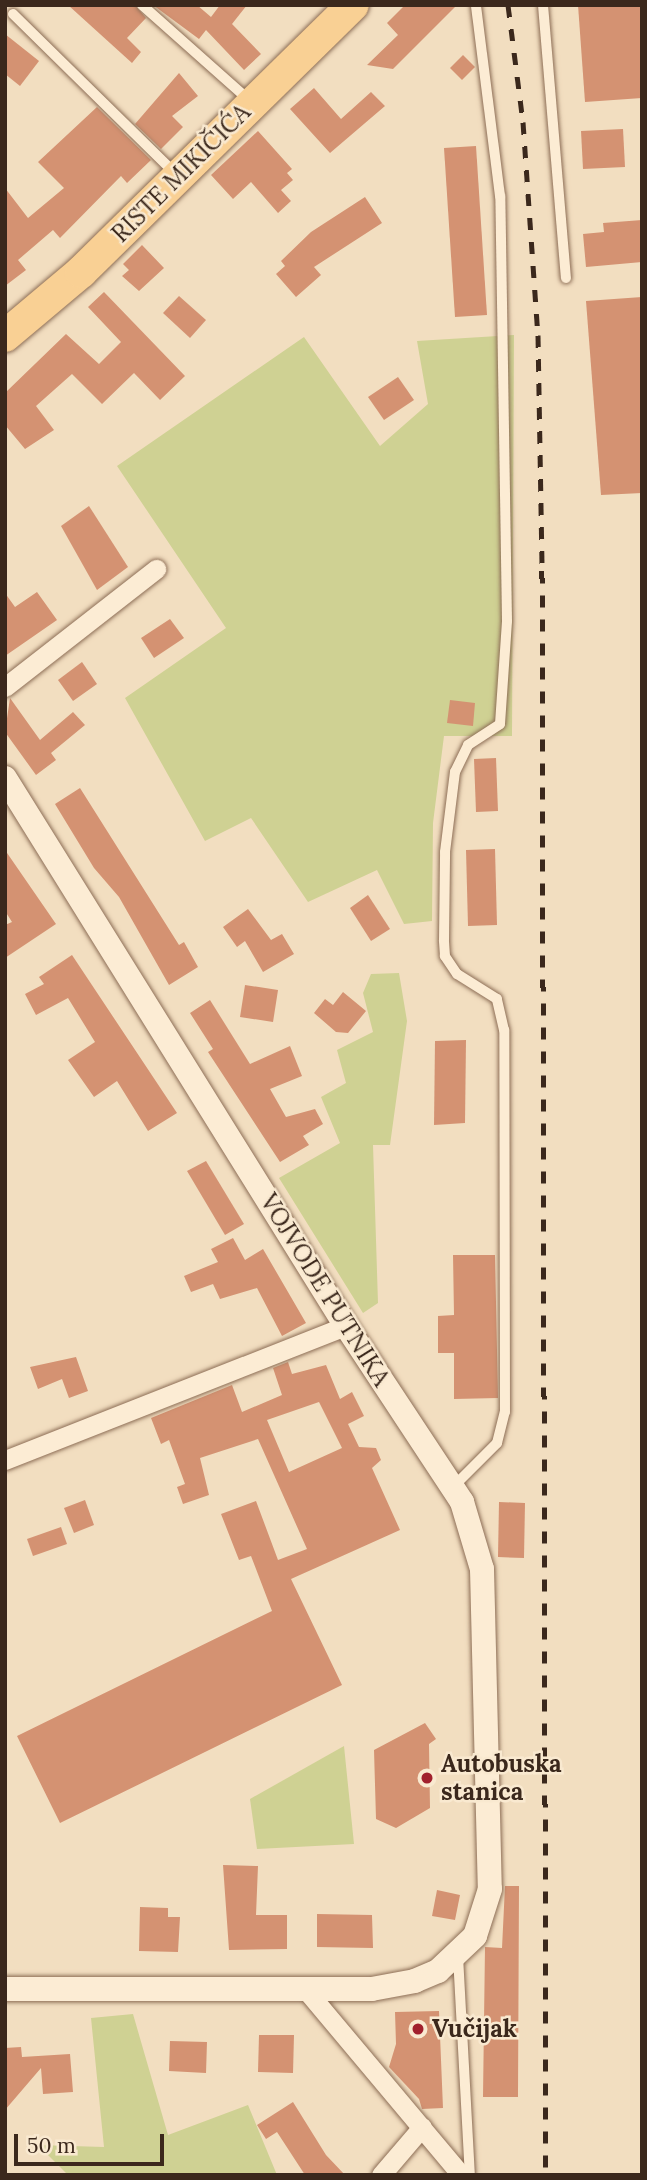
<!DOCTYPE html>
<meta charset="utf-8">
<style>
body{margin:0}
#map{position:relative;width:647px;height:2180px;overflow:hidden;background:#f2dec0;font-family:Lora,serif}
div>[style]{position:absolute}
.green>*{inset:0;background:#cfd193}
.building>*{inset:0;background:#d49272}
.roads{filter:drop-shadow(0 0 2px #8d6e56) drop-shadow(0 0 2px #8d6e56)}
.service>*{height:10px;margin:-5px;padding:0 5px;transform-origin:5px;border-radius:5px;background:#fcecd4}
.minor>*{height:19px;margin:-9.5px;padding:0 9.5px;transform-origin:9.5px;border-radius:9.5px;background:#fcecd4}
.tertiary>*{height:24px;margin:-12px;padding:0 12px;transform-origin:12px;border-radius:12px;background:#fcecd4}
.primary>*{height:32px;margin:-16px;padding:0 16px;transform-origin:16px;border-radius:16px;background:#f9d094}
.rail>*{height:5px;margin-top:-2.5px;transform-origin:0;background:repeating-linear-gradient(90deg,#3b281c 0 12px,transparent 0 24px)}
.dots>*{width:19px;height:19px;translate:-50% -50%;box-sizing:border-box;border:4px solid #f9e9d0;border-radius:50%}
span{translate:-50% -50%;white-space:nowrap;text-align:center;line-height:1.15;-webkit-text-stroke:5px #f9e9d0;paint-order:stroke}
.street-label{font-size:24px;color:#3b281c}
.poi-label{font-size:24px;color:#3b281c;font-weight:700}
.left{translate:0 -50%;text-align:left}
.frame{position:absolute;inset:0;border:7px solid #3b281c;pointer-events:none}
.scale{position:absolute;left:14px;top:2134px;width:150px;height:32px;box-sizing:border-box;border:4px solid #3b281c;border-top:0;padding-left:9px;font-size:21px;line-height:24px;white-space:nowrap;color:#3b281c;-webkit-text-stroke:5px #f9e9d0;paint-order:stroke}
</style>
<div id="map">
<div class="green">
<i style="clip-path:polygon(514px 335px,512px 736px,444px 736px,433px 823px,432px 921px,404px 924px,377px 870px,308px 902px,251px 818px,205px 841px,125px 698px,226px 628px,117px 466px,304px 337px,380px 446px,428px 404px,417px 341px)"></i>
<i style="clip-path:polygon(399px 973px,407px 1021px,390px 1145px,373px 1145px,378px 1303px,363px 1313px,279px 1178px,340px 1143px,321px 1097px,346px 1083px,337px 1050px,373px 1032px,363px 993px,371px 974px)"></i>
<i style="clip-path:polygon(344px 1746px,354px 1844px,257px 1849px,250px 1799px)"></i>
<i style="clip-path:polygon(133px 2014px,168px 2135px,248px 2105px,277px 2175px,68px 2175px,38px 2145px,104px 2147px,91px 2018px)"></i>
</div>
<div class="building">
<i style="clip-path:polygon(68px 5px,135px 5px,146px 18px,127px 38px,141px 52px,132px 63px)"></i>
<i style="clip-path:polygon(153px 5px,197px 5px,211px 17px,220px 5px,247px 5px,232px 24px,261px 54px,244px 70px,206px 30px,199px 39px)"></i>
<i style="clip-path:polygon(405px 5px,457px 5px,393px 69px,367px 65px,398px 35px,387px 23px)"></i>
<i style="clip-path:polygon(578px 5px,642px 5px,642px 98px,585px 102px)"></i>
<i style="clip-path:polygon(5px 34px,39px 61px,20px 86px,5px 74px)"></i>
<i style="clip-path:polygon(463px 55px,475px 67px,462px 80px,450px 68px)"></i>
<i style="clip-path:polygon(179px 73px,198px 96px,172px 116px,183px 127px,161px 149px,135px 124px)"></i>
<i style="clip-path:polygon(314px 88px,341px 119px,371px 92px,385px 106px,330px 153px,290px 109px)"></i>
<i style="clip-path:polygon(97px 107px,151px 160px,127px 183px,121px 176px,60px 238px,53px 230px,18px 260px,26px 270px,5px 286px,5px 188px,28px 218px,64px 188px,38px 162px)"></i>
<i style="clip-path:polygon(623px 129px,625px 167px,583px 169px,581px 131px)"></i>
<i style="clip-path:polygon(258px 131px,292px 169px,287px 173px,293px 180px,281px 190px,291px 201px,278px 213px,251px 182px,233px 199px,211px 175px)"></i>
<i style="clip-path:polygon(476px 146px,487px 315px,455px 317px,444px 148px)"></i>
<i style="clip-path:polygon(365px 197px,382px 223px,314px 267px,321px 275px,296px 297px,276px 274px,285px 266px,281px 261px,311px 232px)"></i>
<i style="clip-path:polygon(642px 220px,642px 262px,586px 267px,583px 234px,604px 232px,603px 223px)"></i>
<i style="clip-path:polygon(142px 245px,164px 268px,139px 291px,122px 276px,129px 270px,123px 264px)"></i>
<i style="clip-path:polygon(104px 292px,185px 376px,160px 400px,134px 373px,102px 404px,72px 374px,36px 406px,54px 430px,25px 449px,5px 425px,5px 393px,66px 334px,99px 364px,121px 342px,88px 307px)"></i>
<i style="clip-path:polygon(179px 296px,206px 320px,190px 338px,163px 313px)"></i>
<i style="clip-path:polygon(642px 297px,642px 493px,601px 495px,586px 301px)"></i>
<i style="clip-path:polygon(398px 377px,414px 400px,384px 420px,368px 397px)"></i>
<i style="clip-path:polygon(89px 506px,128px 567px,97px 590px,61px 526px)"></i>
<i style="clip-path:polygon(37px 592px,57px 620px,5px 656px,5px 593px,15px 607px)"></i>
<i style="clip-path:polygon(170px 619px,184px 638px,154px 658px,141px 638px)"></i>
<i style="clip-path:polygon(82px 662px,97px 684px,73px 701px,58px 680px)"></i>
<i style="clip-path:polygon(10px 698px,40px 740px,73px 712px,85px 725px,51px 753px,56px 760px,36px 775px,5px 732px)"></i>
<i style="clip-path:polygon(450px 700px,475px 703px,473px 726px,447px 723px)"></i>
<i style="clip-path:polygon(496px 758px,498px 811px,476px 812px,474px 759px)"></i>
<i style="clip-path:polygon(80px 788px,179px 945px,184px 942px,198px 967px,169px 985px,119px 897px,94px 868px,55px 804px)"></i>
<i style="clip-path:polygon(495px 849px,497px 925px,468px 926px,466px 850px)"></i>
<i style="clip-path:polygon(5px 850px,56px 924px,5px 958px,5px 925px,12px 922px,5px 911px)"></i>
<i style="clip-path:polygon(368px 895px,390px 929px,371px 941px,350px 908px)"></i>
<i style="clip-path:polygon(248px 909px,271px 940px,282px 934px,294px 954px,263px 972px,245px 941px,237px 947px,223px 927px)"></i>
<i style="clip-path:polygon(72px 955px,177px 1113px,148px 1131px,117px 1081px,94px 1097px,68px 1060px,95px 1042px,68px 998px,36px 1015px,25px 994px,44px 984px,39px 977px)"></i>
<i style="clip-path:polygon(245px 985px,278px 990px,273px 1022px,240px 1017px)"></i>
<i style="clip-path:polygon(343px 992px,366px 1011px,348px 1033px,336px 1032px,314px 1013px,325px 999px,333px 1005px)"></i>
<i style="clip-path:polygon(210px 1000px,250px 1064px,290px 1046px,302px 1076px,270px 1089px,286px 1117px,315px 1109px,323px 1124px,303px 1136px,309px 1145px,280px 1162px,208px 1052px,213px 1049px,190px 1013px)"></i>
<i style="clip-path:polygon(466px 1040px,465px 1123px,434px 1125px,435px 1041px)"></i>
<i style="clip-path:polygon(206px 1161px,244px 1224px,225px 1235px,187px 1171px)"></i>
<i style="clip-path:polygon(233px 1238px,245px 1260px,263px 1249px,306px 1323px,282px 1336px,257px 1288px,220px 1299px,213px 1284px,191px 1292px,184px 1276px,218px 1262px,211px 1249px)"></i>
<i style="clip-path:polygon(453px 1255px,495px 1255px,498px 1398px,454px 1399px,454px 1353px,438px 1353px,438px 1316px,454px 1315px)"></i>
<i style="clip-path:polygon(76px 1357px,88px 1391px,69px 1398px,62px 1379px,38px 1389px,30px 1367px)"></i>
<i style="clip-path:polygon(evenodd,288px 1362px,292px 1374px,326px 1365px,340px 1399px,352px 1392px,364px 1416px,348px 1424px,359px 1447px,376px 1448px,381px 1460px,372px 1468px,400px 1530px,291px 1579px,342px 1685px,60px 1823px,17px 1736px,272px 1611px,251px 1556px,239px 1560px,221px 1514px,256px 1501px,278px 1560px,307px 1549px,258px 1439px,200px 1458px,209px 1495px,183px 1504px,177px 1487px,185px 1484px,169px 1440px,161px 1444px,151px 1418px,232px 1385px,242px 1412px,282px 1395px,273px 1368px,288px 1362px,319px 1402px,342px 1448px,289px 1472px,267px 1420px,319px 1402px)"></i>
<i style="clip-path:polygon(85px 1500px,94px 1525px,74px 1533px,64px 1508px)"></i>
<i style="clip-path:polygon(499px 1502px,525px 1503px,524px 1558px,498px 1557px)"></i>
<i style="clip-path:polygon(61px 1527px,67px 1544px,33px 1556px,27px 1539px)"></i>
<i style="clip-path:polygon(425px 1723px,436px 1739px,429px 1744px,430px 1808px,396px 1828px,376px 1819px,374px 1750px)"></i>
<i style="clip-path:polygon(223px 1865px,258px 1866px,256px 1915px,287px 1915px,287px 1949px,229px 1950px)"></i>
<i style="clip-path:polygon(505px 1886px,519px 1886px,518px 2097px,483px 2097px,485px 1947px,502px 1948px)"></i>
<i style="clip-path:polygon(437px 1890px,460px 1895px,455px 1920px,432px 1916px)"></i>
<i style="clip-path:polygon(140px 1907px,168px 1908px,168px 1917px,180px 1917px,178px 1952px,139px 1951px)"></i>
<i style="clip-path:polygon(317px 1914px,372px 1915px,373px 1948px,317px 1947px)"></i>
<i style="clip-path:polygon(439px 2011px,443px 2108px,422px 2109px,419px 2099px,389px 2067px,396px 2044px,395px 2012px)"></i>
<i style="clip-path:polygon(259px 2035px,294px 2035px,293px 2073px,258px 2072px)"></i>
<i style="clip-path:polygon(170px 2041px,207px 2042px,206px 2073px,169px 2071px)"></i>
<i style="clip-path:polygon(21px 2047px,22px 2057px,70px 2054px,73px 2092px,43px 2094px,41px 2068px,5px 2110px,5px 2048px)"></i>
<i style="clip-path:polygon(293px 2102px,326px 2155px,345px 2175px,305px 2175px,277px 2132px,266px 2139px,257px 2125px)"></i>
</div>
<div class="roads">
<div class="service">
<i style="left:142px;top:5px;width:143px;rotate:41.6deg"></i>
<i style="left:543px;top:5px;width:274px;rotate:85.2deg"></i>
<i style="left:13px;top:14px;width:227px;rotate:44.5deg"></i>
<i style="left:454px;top:1486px;width:61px;rotate:-45deg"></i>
<i style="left:497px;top:1443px;width:32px;rotate:-76deg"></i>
<i style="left:505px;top:1412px;width:382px;rotate:-90.1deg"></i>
<i style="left:504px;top:1030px;width:32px;rotate:-103deg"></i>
<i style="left:497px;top:999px;width:47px;rotate:-148deg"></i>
<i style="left:457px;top:974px;width:22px;rotate:-124deg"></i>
<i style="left:445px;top:956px;width:16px;rotate:-94deg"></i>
<i style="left:444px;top:940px;width:88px;rotate:-89.3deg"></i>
<i style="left:445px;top:852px;width:81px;rotate:-82.9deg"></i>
<i style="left:455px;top:772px;width:30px;rotate:-64deg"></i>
<i style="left:468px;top:745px;width:38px;rotate:-33deg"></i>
<i style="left:500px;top:724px;width:103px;rotate:-86.1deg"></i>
<i style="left:507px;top:621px;width:425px;rotate:-90.9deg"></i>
<i style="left:500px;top:196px;width:193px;rotate:-97.2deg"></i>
<i style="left:458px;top:1956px;width:219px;rotate:86.9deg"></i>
</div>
<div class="minor">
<i style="left:5px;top:687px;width:192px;rotate:-38deg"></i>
<i style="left:5px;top:1460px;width:366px;rotate:-21.5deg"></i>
<i style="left:306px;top:1990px;width:241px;rotate:50deg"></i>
<i style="left:381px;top:2175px;width:63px;rotate:-49.5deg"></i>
</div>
<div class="tertiary">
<i style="left:5px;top:778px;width:645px;rotate:58.11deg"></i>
<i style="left:346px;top:1326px;width:211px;rotate:56.6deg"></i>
<i style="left:462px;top:1502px;width:70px;rotate:73.4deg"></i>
<i style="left:482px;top:1569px;width:320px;rotate:88.6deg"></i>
<i style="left:490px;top:1889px;width:49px;rotate:107.7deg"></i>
<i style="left:475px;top:1936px;width:51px;rotate:136.6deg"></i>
<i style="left:438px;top:1971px;width:25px;rotate:157deg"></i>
<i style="left:415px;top:1981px;width:44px;rotate:169.5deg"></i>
<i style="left:372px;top:1989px;width:367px;rotate:180deg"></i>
</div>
<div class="primary">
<i style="left:5px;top:336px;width:99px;rotate:-40.1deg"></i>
<i style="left:81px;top:272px;width:381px;rotate:-44.5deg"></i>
</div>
</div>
<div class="rail">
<i style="left:508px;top:5px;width:118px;rotate:82.7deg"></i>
<i style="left:523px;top:122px;width:214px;rotate:86deg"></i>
<i style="left:538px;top:335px;width:236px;rotate:89deg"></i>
<i style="left:542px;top:571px;width:1604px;rotate:89.86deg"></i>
</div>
<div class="dots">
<i style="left:427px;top:1778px;background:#a1202d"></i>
<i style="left:418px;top:2029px;background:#a1202d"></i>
</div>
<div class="street-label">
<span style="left:181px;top:173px;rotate:-45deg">RISTE MIKIČIĆA</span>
<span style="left:325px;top:1290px;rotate:58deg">VOJVODE PUTNIKA</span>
</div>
<div class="poi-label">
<span class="left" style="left:441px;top:1778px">Autobuska<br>stanica</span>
<span class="left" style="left:432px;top:2029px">Vučijak</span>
</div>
<div class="frame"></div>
<div class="scale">50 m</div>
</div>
